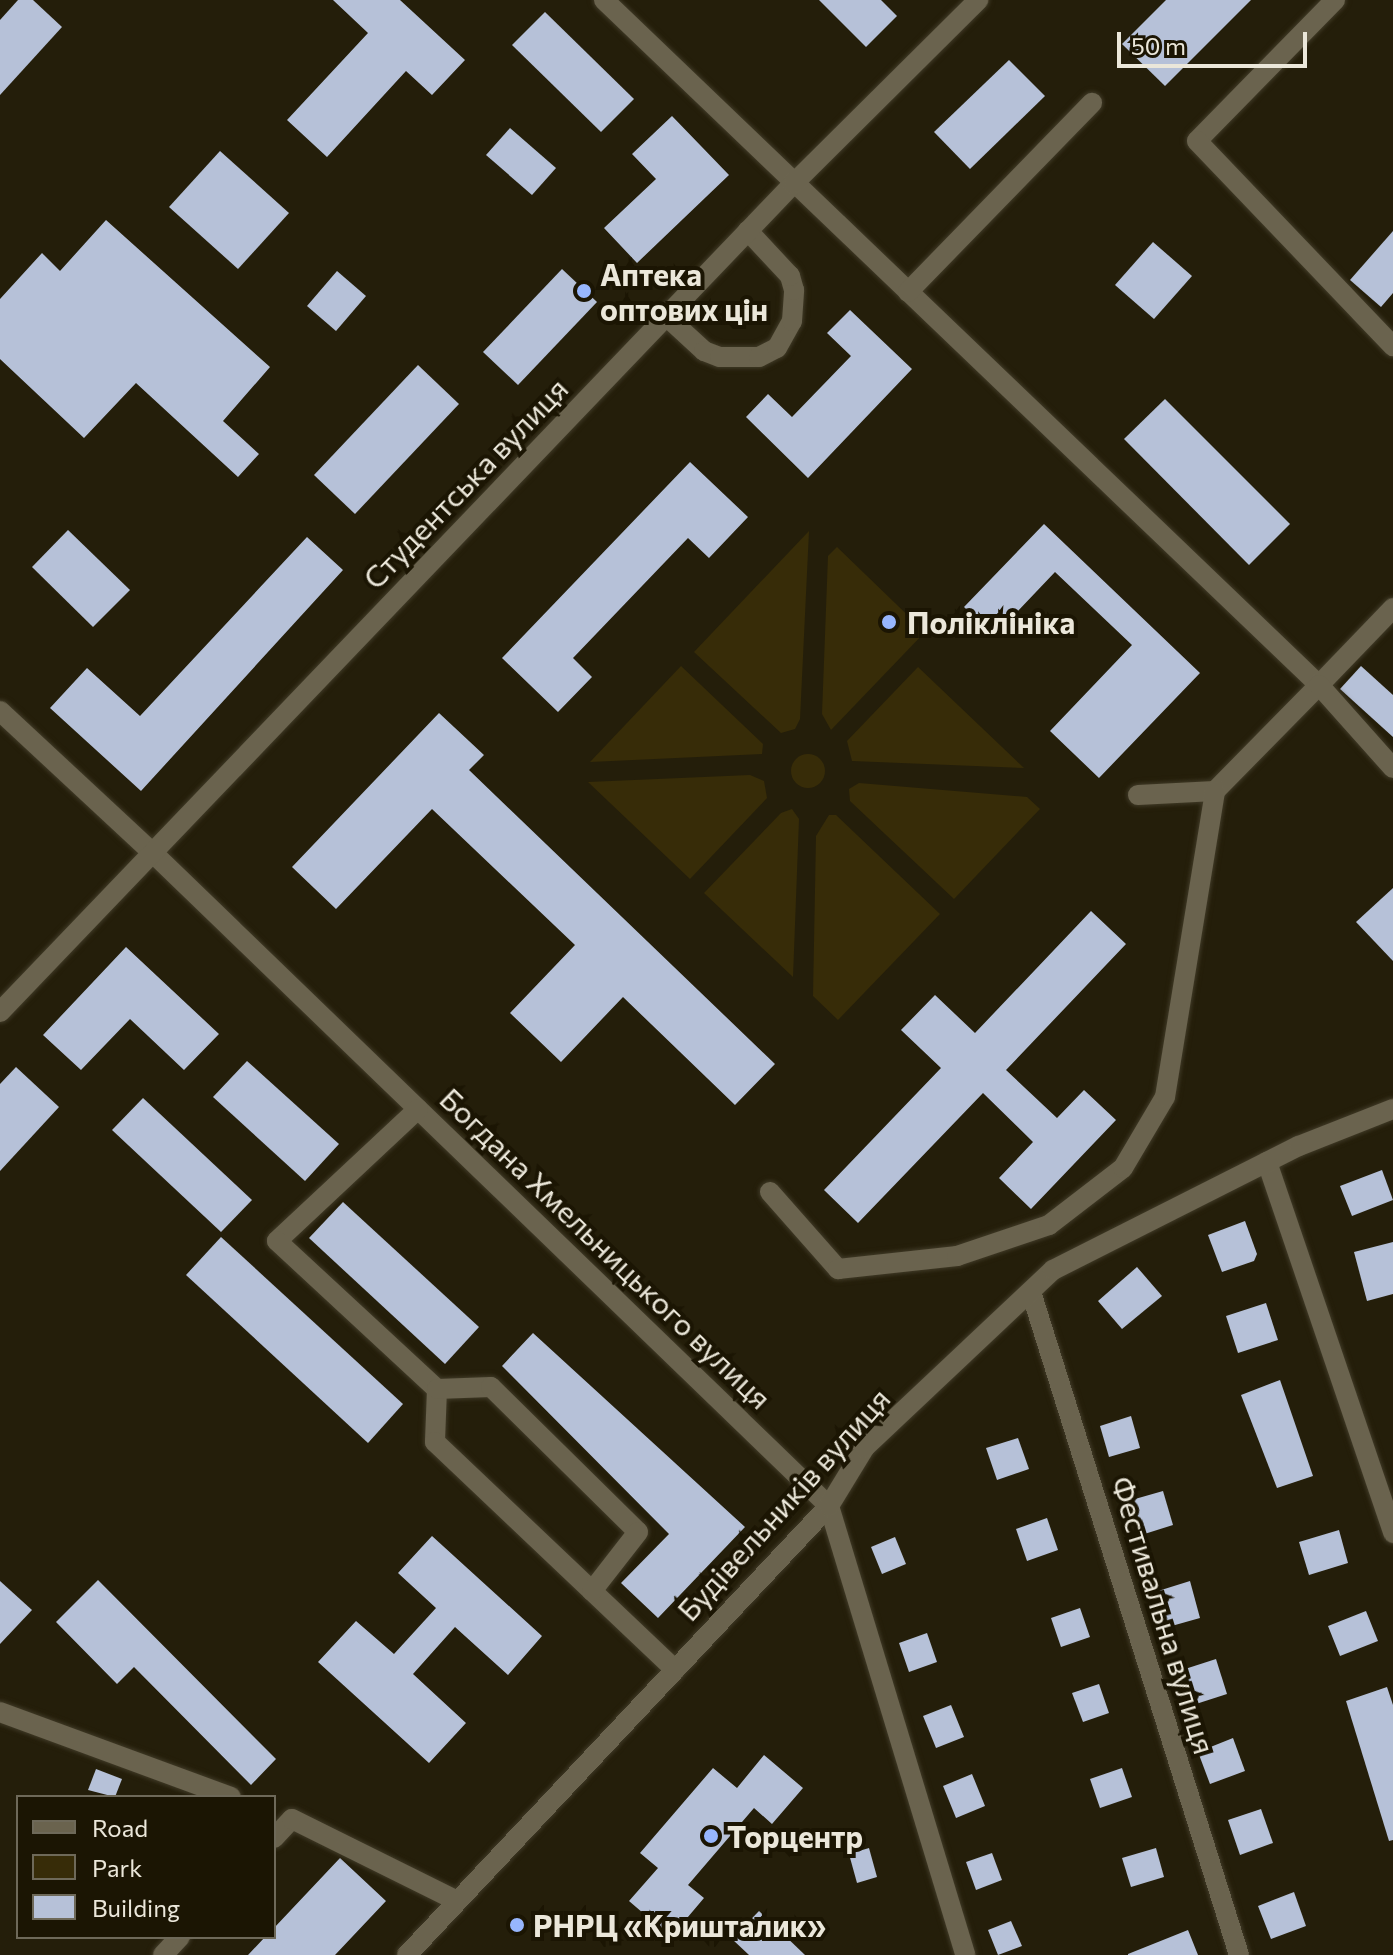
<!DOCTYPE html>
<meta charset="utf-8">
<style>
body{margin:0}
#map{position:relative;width:1393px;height:1955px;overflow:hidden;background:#241e0a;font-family:Commissioner,sans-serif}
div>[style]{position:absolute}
.green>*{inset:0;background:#372c08}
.round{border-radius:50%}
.building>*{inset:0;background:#b6c1d8}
.roads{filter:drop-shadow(0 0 2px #403a27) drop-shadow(0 0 2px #403a27)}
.minor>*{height:20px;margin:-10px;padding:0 10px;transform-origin:10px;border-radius:10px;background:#6a634e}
.dots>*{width:22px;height:22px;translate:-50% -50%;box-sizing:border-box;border:4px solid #1b1503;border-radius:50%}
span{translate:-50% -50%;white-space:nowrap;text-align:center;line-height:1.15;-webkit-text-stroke:8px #1b1503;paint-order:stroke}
.poi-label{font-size:30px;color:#ebe7da;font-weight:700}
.left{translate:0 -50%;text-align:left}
.street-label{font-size:30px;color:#ebe7da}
.legend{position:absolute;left:16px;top:1795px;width:260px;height:144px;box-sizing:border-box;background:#1b1503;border:2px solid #6e6959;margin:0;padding:10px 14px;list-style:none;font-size:24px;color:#ebe7da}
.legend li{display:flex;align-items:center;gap:16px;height:40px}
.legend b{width:40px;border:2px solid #6e6959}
.scale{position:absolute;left:1117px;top:32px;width:190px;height:36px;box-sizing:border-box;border:4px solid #ebe7da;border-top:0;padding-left:10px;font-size:24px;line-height:28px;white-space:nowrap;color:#ebe7da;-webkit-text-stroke:6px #1b1503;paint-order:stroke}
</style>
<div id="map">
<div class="green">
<i style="clip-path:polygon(809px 531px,800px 719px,795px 729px,781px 733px,694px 652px)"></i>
<i style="clip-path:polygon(837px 547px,925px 632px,831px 730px,822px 714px,828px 556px)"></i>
<i style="clip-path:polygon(681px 666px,763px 744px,762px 754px,590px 762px)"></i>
<i style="clip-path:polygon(918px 667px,1024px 768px,852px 761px,847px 741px)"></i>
<i class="round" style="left:791px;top:754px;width:34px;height:34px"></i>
<i style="clip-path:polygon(750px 775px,764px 781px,767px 798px,690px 879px,588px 782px)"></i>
<i style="clip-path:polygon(859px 783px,1027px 797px,1040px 809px,954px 899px,850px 801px,849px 789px)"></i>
<i style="clip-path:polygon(792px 809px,799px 819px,793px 977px,704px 893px,781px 813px)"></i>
<i style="clip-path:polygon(829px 815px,836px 815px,940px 914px,838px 1020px,813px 996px,816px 836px)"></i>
</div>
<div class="building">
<i style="clip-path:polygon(18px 0,33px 0,62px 27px,0 95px,0 20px)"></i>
<i style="clip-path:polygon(333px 0,400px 0,465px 60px,432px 95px,406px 71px,327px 157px,287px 120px,368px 33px)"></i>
<i style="clip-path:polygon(819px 0,881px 0,897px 16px,866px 47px)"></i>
<i style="clip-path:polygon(1166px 0,1251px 0,1165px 86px,1122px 44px)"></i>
<i style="clip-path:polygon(545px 12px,634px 99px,601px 132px,512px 45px)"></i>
<i style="clip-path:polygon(1009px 60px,1045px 96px,970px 169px,934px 132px)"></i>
<i style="clip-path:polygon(672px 116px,729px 175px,637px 263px,604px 228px,656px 179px,632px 154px)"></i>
<i style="clip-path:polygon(510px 128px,556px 168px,532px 195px,486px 155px)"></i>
<i style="clip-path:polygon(220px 151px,289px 213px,238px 269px,169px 207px)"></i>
<i style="clip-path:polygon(106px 220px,270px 367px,223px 421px,259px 454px,238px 477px,136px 383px,84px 438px,0 359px,0 299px,42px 253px,60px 271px)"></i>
<i style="clip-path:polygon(1393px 231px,1393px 293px,1381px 307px,1350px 280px)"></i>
<i style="clip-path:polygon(1153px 242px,1192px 276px,1154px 319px,1115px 285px)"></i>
<i style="clip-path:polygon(562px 269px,597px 302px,518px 385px,483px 352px)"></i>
<i style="clip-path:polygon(337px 271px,366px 296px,336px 331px,307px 306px)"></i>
<i style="clip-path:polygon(850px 310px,912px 369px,808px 478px,746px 417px,768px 394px,792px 417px,851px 356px,827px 333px)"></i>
<i style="clip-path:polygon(418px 365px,459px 404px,355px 514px,314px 475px)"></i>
<i style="clip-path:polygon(1165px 399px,1290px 524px,1249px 565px,1124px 439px)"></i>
<i style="clip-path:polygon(690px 462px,748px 517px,709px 558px,688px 538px,573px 658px,592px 677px,558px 712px,502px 658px)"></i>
<i style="clip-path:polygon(1044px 524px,1200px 673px,1099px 778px,1050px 731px,1132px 645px,1055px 572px,994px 636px,964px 607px)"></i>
<i style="clip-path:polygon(68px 530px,130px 590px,93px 627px,32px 567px)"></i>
<i style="clip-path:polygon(307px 537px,343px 570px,141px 791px,50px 708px,87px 668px,140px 716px)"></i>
<i style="clip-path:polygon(1361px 666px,1393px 695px,1393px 737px,1340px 689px)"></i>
<i style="clip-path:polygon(439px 713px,484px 755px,469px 770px,775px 1064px,735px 1105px,623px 997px,561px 1062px,510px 1013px,575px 945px,432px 809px,336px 909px,292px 867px)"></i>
<i style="clip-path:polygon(1393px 888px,1393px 961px,1356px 922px)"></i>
<i style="clip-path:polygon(1091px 911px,1126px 944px,1006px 1070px,1057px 1118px,1084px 1090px,1116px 1120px,1031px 1209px,999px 1178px,1033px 1142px,983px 1093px,858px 1223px,824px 1190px,941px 1068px,901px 1030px,935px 995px,975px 1033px)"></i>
<i style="clip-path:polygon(126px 947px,219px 1034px,184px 1070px,130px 1019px,81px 1070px,43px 1035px)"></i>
<i style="clip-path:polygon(247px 1061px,339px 1144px,305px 1181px,213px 1097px)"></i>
<i style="clip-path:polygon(16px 1067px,59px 1107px,0 1171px,0 1084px)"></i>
<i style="clip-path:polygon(143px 1098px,252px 1200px,221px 1232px,112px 1130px)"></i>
<i style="clip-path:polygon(1382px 1170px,1393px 1200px,1352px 1216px,1340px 1186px)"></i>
<i style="clip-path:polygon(343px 1202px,479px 1327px,445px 1364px,309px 1238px)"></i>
<i style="clip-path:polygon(1245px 1221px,1257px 1254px,1254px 1261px,1222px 1272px,1208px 1235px)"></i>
<i style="clip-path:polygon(221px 1237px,403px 1404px,368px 1443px,186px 1275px)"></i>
<i style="clip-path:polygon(1393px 1242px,1393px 1294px,1367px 1301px,1354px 1252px)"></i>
<i style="clip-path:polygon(1137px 1267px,1162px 1296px,1122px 1329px,1098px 1301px)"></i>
<i style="clip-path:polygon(1266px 1303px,1278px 1340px,1238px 1353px,1226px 1316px)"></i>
<i style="clip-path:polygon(533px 1333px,745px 1527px,658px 1618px,621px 1583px,669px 1534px,502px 1366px)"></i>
<i style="clip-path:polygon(1280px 1380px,1313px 1476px,1277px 1488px,1241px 1395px)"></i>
<i style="clip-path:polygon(1131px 1416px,1140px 1448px,1109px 1457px,1100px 1426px)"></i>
<i style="clip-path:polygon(1018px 1438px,1029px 1469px,997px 1480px,986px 1448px)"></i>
<i style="clip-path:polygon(1163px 1491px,1173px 1525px,1138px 1536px,1128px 1501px)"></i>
<i style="clip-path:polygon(1047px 1518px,1058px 1550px,1027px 1561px,1016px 1529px)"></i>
<i style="clip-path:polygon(1339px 1530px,1348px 1563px,1309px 1575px,1299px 1542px)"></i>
<i style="clip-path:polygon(432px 1536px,542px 1636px,508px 1675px,455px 1627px,413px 1674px,466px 1723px,429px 1763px,318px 1662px,356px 1621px,394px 1654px,436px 1608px,398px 1573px)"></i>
<i style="clip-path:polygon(895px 1537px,906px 1564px,882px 1574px,871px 1547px)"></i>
<i style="clip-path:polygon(98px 1580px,276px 1759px,251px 1785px,134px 1667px,117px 1684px,56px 1622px)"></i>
<i style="clip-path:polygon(0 1581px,32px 1610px,0 1644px)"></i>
<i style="clip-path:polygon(1190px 1581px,1200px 1618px,1168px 1627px,1158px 1591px)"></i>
<i style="clip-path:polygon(1080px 1608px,1090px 1637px,1061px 1647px,1051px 1618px)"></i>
<i style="clip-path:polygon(1366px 1611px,1378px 1641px,1340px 1656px,1328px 1626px)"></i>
<i style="clip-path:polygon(927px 1633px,937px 1662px,909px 1672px,899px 1643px)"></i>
<i style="clip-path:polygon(1216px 1659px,1227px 1694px,1196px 1704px,1185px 1669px)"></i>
<i style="clip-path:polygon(1099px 1684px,1109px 1713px,1083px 1722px,1072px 1693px)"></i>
<i style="clip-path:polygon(1387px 1687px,1393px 1705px,1393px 1840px,1389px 1841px,1346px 1701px)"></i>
<i style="clip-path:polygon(951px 1705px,964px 1737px,936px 1748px,923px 1716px)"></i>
<i style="clip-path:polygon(1233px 1738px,1245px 1771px,1210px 1784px,1198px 1752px)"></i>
<i style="clip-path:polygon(764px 1755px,803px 1788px,772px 1824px,754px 1808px,688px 1885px,704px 1898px,671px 1937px,629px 1901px,658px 1868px,640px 1853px,713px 1768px,737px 1788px)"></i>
<i style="clip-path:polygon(1122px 1768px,1132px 1797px,1100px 1808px,1090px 1779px)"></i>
<i style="clip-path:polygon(96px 1769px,122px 1779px,115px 1797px,88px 1790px)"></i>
<i style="clip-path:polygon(972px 1774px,985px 1806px,956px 1818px,943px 1786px)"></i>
<i style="clip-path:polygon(1261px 1809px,1273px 1843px,1240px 1855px,1228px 1820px)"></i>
<i style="clip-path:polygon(869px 1848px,877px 1877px,857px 1883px,849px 1854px)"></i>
<i style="clip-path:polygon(1156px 1848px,1164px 1877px,1131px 1887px,1122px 1858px)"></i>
<i style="clip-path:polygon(992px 1853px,1002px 1880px,976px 1890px,966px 1862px)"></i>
<i style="clip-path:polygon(340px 1858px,386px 1901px,335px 1955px,248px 1955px,265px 1937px,274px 1937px,274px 1928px)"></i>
<i style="clip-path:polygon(1294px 1892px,1306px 1926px,1271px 1939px,1258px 1906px)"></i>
<i style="clip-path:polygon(759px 1911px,805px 1955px,749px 1955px,732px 1939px)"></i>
<i style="clip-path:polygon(1011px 1921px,1022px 1946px,998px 1955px,988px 1930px)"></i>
<i style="clip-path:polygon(1188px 1930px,1198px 1955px,1128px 1955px,1128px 1954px)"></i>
</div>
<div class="roads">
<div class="minor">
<i style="left:604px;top:0;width:990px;rotate:43.77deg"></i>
<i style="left:1319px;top:685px;width:107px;rotate:-46.1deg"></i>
<i style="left:1335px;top:0;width:197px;rotate:134.4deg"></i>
<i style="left:1197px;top:141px;width:284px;rotate:46.3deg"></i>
<i style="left:908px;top:292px;width:264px;rotate:-45.8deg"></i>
<i style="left:666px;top:316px;width:52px;rotate:42.6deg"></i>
<i style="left:704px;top:351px;width:17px;rotate:21deg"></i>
<i style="left:720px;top:357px;width:39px"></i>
<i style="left:759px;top:357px;width:20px;rotate:-27deg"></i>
<i style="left:777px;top:348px;width:31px;rotate:-61deg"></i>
<i style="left:792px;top:321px;width:31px;rotate:-86deg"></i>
<i style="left:794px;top:290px;width:15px;rotate:-106deg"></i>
<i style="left:790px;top:276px;width:62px;rotate:-133deg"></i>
<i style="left:0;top:711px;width:209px;rotate:42.9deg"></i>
<i style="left:153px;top:853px;width:940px;rotate:44.01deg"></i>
<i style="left:829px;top:1506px;width:469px;rotate:73.1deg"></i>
<i style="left:1138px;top:795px;width:77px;rotate:-3deg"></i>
<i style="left:1215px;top:791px;width:148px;rotate:-45.5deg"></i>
<i style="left:1319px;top:685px;width:111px;rotate:48.3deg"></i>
<i style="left:0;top:1012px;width:1148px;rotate:-46.24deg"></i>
<i style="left:794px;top:183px;width:260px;rotate:-44.8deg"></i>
<i style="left:418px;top:1109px;width:193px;rotate:136.9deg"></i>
<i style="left:277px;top:1241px;width:218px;rotate:42.8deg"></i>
<i style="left:437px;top:1389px;width:53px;rotate:92.2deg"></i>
<i style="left:435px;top:1442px;width:331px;rotate:43.5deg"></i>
<i style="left:1267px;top:1162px;width:392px;rotate:71.2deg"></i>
<i style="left:770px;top:1192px;width:103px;rotate:48.6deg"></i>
<i style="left:838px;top:1269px;width:120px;rotate:-6.2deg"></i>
<i style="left:957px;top:1256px;width:97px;rotate:-18.6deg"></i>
<i style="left:1049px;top:1225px;width:93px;rotate:-37.6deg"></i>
<i style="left:1123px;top:1168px;width:82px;rotate:-59.4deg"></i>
<i style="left:1165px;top:1097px;width:310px;rotate:-80.7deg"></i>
<i style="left:1031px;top:1292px;width:695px;rotate:72.58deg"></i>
<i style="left:437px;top:1389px;width:54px;rotate:-2.1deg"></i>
<i style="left:491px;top:1387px;width:206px;rotate:44.6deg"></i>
<i style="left:638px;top:1532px;width:75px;rotate:127.9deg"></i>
<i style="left:0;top:1712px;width:246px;rotate:20.2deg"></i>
<i style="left:274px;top:1838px;width:26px;rotate:-47deg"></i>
<i style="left:292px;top:1819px;width:184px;rotate:26.4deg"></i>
<i style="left:163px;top:1955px;width:25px;rotate:-47deg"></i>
<i style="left:407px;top:1955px;width:616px;rotate:-46.78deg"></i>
<i style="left:829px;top:1506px;width:69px;rotate:-58.6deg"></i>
<i style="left:865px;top:1447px;width:258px;rotate:-43.3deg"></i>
<i style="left:1053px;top:1270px;width:275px;rotate:-26.8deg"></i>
<i style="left:1299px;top:1146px;width:101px;rotate:-21.5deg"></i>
</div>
</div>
<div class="dots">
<i style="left:584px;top:291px;background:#97b6fd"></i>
<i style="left:889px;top:622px;background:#97b6fd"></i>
<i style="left:711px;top:1836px;background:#97b6fd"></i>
<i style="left:517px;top:1925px;background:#97b6fd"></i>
</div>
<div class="poi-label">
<span class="left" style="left:600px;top:291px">Аптека<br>оптових цін</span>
<span class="left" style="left:907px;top:622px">Поліклініка</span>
<span class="left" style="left:727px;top:1836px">Торцентр</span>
<span class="left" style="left:533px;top:1925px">РНРЦ «Кришталик»</span>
</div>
<div class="street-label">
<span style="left:465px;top:483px;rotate:-46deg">Студентська вулиця</span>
<span style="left:606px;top:1248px;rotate:44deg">Богдана Хмельницького вулиця</span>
<span style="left:783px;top:1504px;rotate:-48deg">Будівельників вулиця</span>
<span style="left:1164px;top:1615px;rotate:73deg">Фестивальна вулиця</span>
</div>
<ul class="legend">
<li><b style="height:10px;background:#6a634e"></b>Road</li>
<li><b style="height:22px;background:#372c08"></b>Park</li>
<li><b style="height:22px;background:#b6c1d8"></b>Building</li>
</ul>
<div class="scale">50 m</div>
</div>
